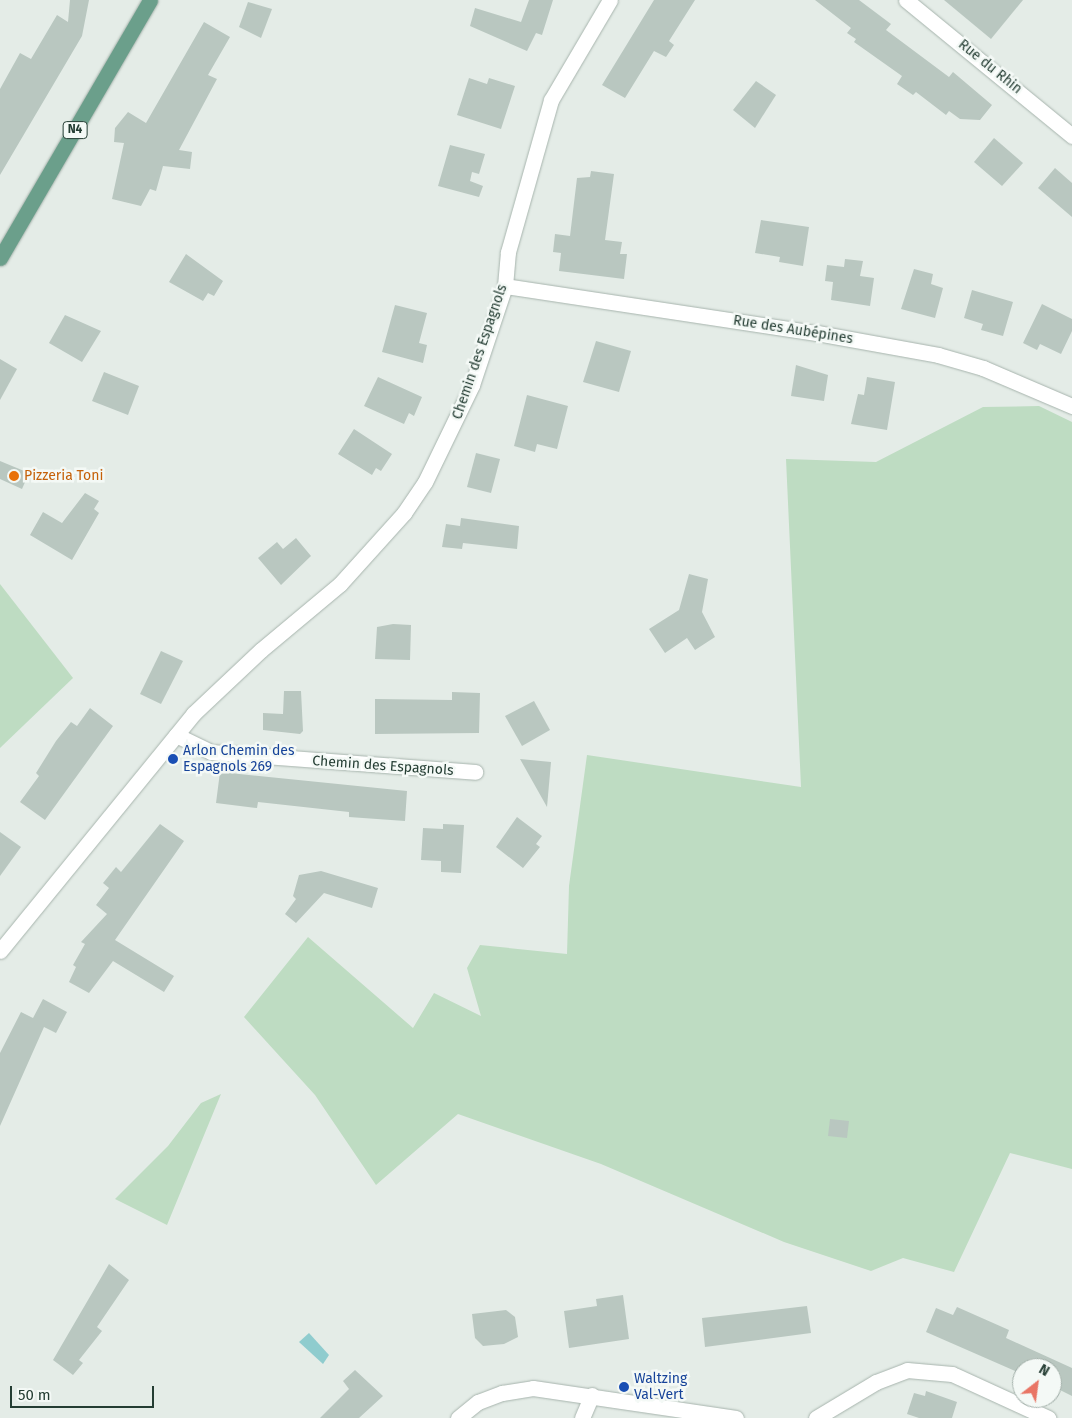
<!DOCTYPE html>
<meta charset="utf-8">
<style>
body{margin:0}
#map{position:relative;width:1072px;height:1418px;overflow:hidden;background:#e4ece7;font-family:"Fira Sans",sans-serif}
div>[style]{position:absolute}
.green>*{inset:0;background:#bedcc2}
.water>*{inset:0;background:#8fccce}
.building>*{inset:0;background:#b9c7c0}
.roads{filter:drop-shadow(0 0 1px #a7b4ad) drop-shadow(0 0 1px #a7b4ad)}
.minor>*{height:15px;margin:-7.5px;padding:0 7.5px;transform-origin:7.5px;border-radius:7.5px;background:#fff}
.tertiary>*{height:15px;margin:-7.5px;padding:0 7.5px;transform-origin:7.5px;border-radius:7.5px;background:#fff}
.primary>*{height:15px;margin:-7.5px;padding:0 7.5px;transform-origin:7.5px;border-radius:7.5px;background:#6b9f8b}
.dots>*{width:14px;height:14px;translate:-50% -50%;box-sizing:border-box;border:2px solid #f4f9f6;border-radius:50%}
span{translate:-50% -50%;white-space:nowrap;text-align:center;line-height:1.15;-webkit-text-stroke:5px #f4f9f6;paint-order:stroke}
.shield-label span{padding:1px 4px;background:#f4f9f6;border:1px solid;border-radius:4px;-webkit-text-stroke-width:0}
.shield-label{font-size:12px;color:#243d33;font-weight:700}
.street-label{font-size:14px;color:#243d33}
.food-label{font-size:14px;color:#c56008}
.left{translate:0 -50%;text-align:left}
.transit-label{font-size:14px;color:#164399}
.north{position:absolute;left:1012px;top:1358px;width:50px;height:50px;box-sizing:border-box;background:#f4f9f6;border:1px solid #a1aea8;border-radius:50%;rotate:30deg;font-size:14px;font-weight:700;line-height:20px;text-align:center;color:#243d33}
.north::after{content:'';display:block;margin:auto;width:18px;height:22px;background:#e97565;clip-path:polygon(50% 0,100% 100%,50% 72%,0 100%)}
.scale{position:absolute;left:10px;top:1386px;width:144px;height:22px;box-sizing:border-box;border:2px solid #243d33;border-top:0;padding-left:6px;font-size:15px;line-height:18px;white-space:nowrap;color:#243d33;-webkit-text-stroke:4px #f4f9f6;paint-order:stroke}
</style>
<div id="map">
<div class="green">
<i style="clip-path:polygon(1039px 406px,1072px 422px,1072px 1169px,1010px 1153px,954px 1272px,903px 1258px,871px 1271px,784px 1242px,601px 1164px,458px 1114px,376px 1185px,315px 1095px,244px 1017px,308px 937px,413px 1028px,434px 993px,481px 1016px,467px 968px,480px 945px,567px 954px,569px 886px,587px 755px,801px 787px,786px 459px,876px 462px,983px 407px)"></i>
<i style="clip-path:polygon(0 584px,73px 678px,0 748px)"></i>
<i style="clip-path:polygon(221px 1094px,167px 1225px,115px 1199px,168px 1146px,201px 1103px)"></i>
</div>
<div class="water">
<i style="clip-path:polygon(309px 1333px,329px 1355px,323px 1364px,299px 1342px)"></i>
</div>
<div class="building">
<i style="clip-path:polygon(70px 0,89px 0,82px 36px,0 175px,0 89px,20px 53px,31px 59px,57px 15px,68px 22px)"></i>
<i style="clip-path:polygon(529px 0,553px 0,542px 35px,536px 33px,527px 51px,470px 26px,475px 8px,521px 22px)"></i>
<i style="clip-path:polygon(654px 0,695px 0,669px 41px,674px 45px,666px 57px,654px 51px,625px 98px,602px 85px)"></i>
<i style="clip-path:polygon(815px 0,859px 0,891px 24px,886px 30px,949px 77px,953px 72px,992px 105px,980px 120px,960px 119px,949px 111px,946px 115px,916px 92px,913px 95px,897px 84px,902px 76px,854px 42px,856px 39px,847px 33px,851px 28px)"></i>
<i style="clip-path:polygon(944px 0,1023px 0,991px 39px)"></i>
<i style="clip-path:polygon(248px 2px,272px 9px,261px 38px,239px 27px)"></i>
<i style="clip-path:polygon(204px 22px,230px 37px,208px 75px,217px 79px,179px 150px,192px 152px,190px 169px,163px 166px,156px 191px,150px 189px,141px 206px,112px 199px,124px 143px,114px 142px,115px 128px,128px 112px,146px 123px)"></i>
<i style="clip-path:polygon(469px 78px,487px 84px,489px 78px,515px 86px,501px 129px,457px 115px)"></i>
<i style="clip-path:polygon(756px 81px,776px 95px,755px 128px,733px 110px)"></i>
<i style="clip-path:polygon(994px 138px,1023px 163px,1002px 186px,974px 162px)"></i>
<i style="clip-path:polygon(450px 145px,485px 154px,479px 174px,472px 172px,470px 181px,483px 186px,479px 197px,438px 186px)"></i>
<i style="clip-path:polygon(1055px 168px,1072px 183px,1072px 217px,1038px 188px)"></i>
<i style="clip-path:polygon(591px 171px,614px 174px,605px 240px,622px 242px,620px 254px,627px 254px,624px 279px,559px 271px,561px 253px,553px 252px,555px 234px,570px 236px,577px 178px,590px 177px)"></i>
<i style="clip-path:polygon(761px 220px,809px 227px,803px 266px,779px 262px,780px 257px,755px 253px)"></i>
<i style="clip-path:polygon(186px 254px,223px 281px,214px 296px,208px 293px,203px 301px,169px 282px)"></i>
<i style="clip-path:polygon(845px 259px,863px 261px,860px 276px,874px 278px,870px 306px,831px 300px,833px 282px,825px 281px,827px 265px,844px 267px)"></i>
<i style="clip-path:polygon(914px 269px,933px 274px,931px 284px,943px 288px,935px 318px,901px 309px)"></i>
<i style="clip-path:polygon(972px 290px,1013px 302px,1003px 336px,981px 330px,983px 324px,964px 318px)"></i>
<i style="clip-path:polygon(1042px 304px,1072px 319px,1072px 331px,1061px 354px,1040px 344px,1037px 350px,1023px 343px)"></i>
<i style="clip-path:polygon(395px 305px,427px 313px,419px 343px,427px 345px,423px 363px,382px 352px)"></i>
<i style="clip-path:polygon(65px 315px,101px 331px,82px 362px,49px 343px)"></i>
<i style="clip-path:polygon(596px 341px,631px 351px,619px 392px,583px 382px)"></i>
<i style="clip-path:polygon(0 359px,17px 369px,0 400px)"></i>
<i style="clip-path:polygon(796px 365px,828px 375px,824px 401px,791px 396px)"></i>
<i style="clip-path:polygon(104px 372px,139px 386px,128px 415px,92px 401px)"></i>
<i style="clip-path:polygon(378px 377px,422px 397px,414px 416px,409px 413px,404px 424px,364px 406px)"></i>
<i style="clip-path:polygon(867px 377px,895px 382px,887px 430px,851px 424px,858px 394px,864px 395px)"></i>
<i style="clip-path:polygon(527px 395px,568px 406px,557px 449px,537px 444px,535px 452px,514px 446px)"></i>
<i style="clip-path:polygon(354px 429px,392px 454px,381px 471px,376px 468px,372px 475px,338px 454px)"></i>
<i style="clip-path:polygon(476px 453px,500px 459px,491px 493px,467px 487px)"></i>
<i style="clip-path:polygon(0 461px,29px 473px,22px 489px,0 479px)"></i>
<i style="clip-path:polygon(85px 493px,99px 501px,94px 509px,99px 513px,72px 560px,30px 535px,43px 512px,62px 523px)"></i>
<i style="clip-path:polygon(461px 518px,519px 526px,517px 549px,463px 543px,462px 549px,442px 547px,446px 524px,460px 526px)"></i>
<i style="clip-path:polygon(296px 538px,311px 556px,281px 585px,258px 558px,277px 542px,283px 549px)"></i>
<i style="clip-path:polygon(689px 574px,708px 579px,702px 612px,715px 637px,695px 650px,687px 638px,665px 653px,649px 629px,679px 610px)"></i>
<i style="clip-path:polygon(393px 624px,411px 625px,410px 660px,375px 659px,377px 627px)"></i>
<i style="clip-path:polygon(161px 651px,183px 661px,161px 704px,140px 694px)"></i>
<i style="clip-path:polygon(284px 691px,301px 691px,303px 731px,300px 734px,263px 730px,263px 713px,283px 714px)"></i>
<i style="clip-path:polygon(452px 692px,480px 693px,479px 733px,375px 734px,375px 699px,452px 700px)"></i>
<i style="clip-path:polygon(534px 701px,550px 730px,522px 746px,505px 716px)"></i>
<i style="clip-path:polygon(90px 708px,113px 726px,45px 820px,20px 802px,39px 776px,36px 773px,56px 741px,71px 722px,77px 726px)"></i>
<i style="clip-path:polygon(520px 759px,551px 762px,547px 807px)"></i>
<i style="clip-path:polygon(220px 772px,407px 791px,405px 821px,349px 817px,349px 812px,258px 802px,257px 808px,216px 803px)"></i>
<i style="clip-path:polygon(517px 817px,542px 836px,536px 844px,540px 847px,523px 868px,496px 847px)"></i>
<i style="clip-path:polygon(160px 824px,184px 841px,115px 940px,174px 976px,164px 992px,113px 961px,89px 993px,69px 982px,76px 967px,73px 965px,85px 944px,81px 942px,107px 914px,96px 905px,109px 888px,103px 883px,116px 867px,121px 872px)"></i>
<i style="clip-path:polygon(443px 824px,464px 825px,461px 873px,441px 872px,441px 861px,421px 860px,423px 828px,443px 829px)"></i>
<i style="clip-path:polygon(0 832px,21px 847px,0 876px)"></i>
<i style="clip-path:polygon(321px 871px,378px 888px,372px 908px,324px 893px,296px 923px,285px 914px,296px 899px,293px 896px,299px 875px)"></i>
<i style="clip-path:polygon(43px 999px,67px 1012px,56px 1033px,44px 1027px,0 1126px,0 1053px,21px 1012px,33px 1018px)"></i>
<i style="clip-path:polygon(830px 1119px,849px 1121px,847px 1138px,828px 1136px)"></i>
<i style="clip-path:polygon(109px 1264px,129px 1280px,97px 1327px,102px 1331px,79px 1360px,83px 1363px,73px 1375px,53px 1360px)"></i>
<i style="clip-path:polygon(623px 1295px,629px 1339px,569px 1348px,564px 1311px,597px 1306px,596px 1299px)"></i>
<i style="clip-path:polygon(807px 1306px,811px 1333px,705px 1347px,702px 1318px)"></i>
<i style="clip-path:polygon(957px 1307px,1009px 1330px,1006px 1338px,1072px 1368px,1072px 1396px,1052px 1386px,1052px 1368px,1022px 1368px,1022px 1374px,926px 1332px,936px 1308px,953px 1315px)"></i>
<i style="clip-path:polygon(506px 1310px,515px 1317px,518px 1337px,504px 1344px,483px 1346px,475px 1338px,472px 1314px)"></i>
<i style="clip-path:polygon(355px 1370px,383px 1396px,359px 1418px,320px 1418px,349px 1389px,343px 1381px)"></i>
<i style="clip-path:polygon(926px 1391px,957px 1402px,952px 1418px,919px 1418px,907px 1414px,914px 1393px,925px 1396px)"></i>
</div>
<div class="roads">
<div class="minor">
<i style="left:505px;top:286px;width:316px;rotate:8.6deg"></i>
<i style="left:817px;top:333px;width:123px;rotate:10.3deg"></i>
<i style="left:938px;top:355px;width:47px;rotate:16.1deg"></i>
<i style="left:983px;top:368px;width:97px;rotate:23.1deg"></i>
<i style="left:176px;top:735px;width:39px;rotate:26deg"></i>
<i style="left:211px;top:752px;width:265px;rotate:4.3deg"></i>
<i style="left:0;top:951px;width:306px;rotate:-50.8deg"></i>
<i style="left:193px;top:714px;width:93px;rotate:-43.3deg"></i>
<i style="left:261px;top:650px;width:103px;rotate:-39.9deg"></i>
<i style="left:340px;top:584px;width:96px;rotate:-48deg"></i>
<i style="left:404px;top:513px;width:37px;rotate:-56deg"></i>
<i style="left:425px;top:482px;width:108px;rotate:-64.1deg"></i>
<i style="left:472px;top:385px;width:104px;rotate:-71.6deg"></i>
<i style="left:505px;top:286px;width:34px;rotate:-85deg"></i>
<i style="left:508px;top:252px;width:158px;rotate:-74.2deg"></i>
<i style="left:551px;top:100px;width:116px;rotate:-59.5deg"></i>
<i style="left:458px;top:1418px;width:26px;rotate:-39deg"></i>
<i style="left:478px;top:1402px;width:26px;rotate:-21deg"></i>
<i style="left:502px;top:1393px;width:31px;rotate:-9deg"></i>
<i style="left:533px;top:1388px;width:205px;rotate:8.4deg"></i>
<i style="left:582px;top:1418px;width:25px;rotate:-67deg"></i>
<i style="left:816px;top:1418px;width:70px;rotate:-31deg"></i>
<i style="left:876px;top:1382px;width:33px;rotate:-21deg"></i>
<i style="left:907px;top:1370px;width:45px;rotate:5.1deg"></i>
<i style="left:952px;top:1374px;width:106px;rotate:24.6deg"></i>
</div>
<div class="tertiary">
<i style="left:906px;top:0;width:215px;rotate:39.3deg"></i>
</div>
<div class="primary">
<i style="left:0;top:258px;width:298px;rotate:-59.8deg"></i>
</div>
</div>
<div class="dots">
<i style="left:14px;top:476px;background:#e8710a"></i>
<i style="left:173px;top:759px;background:#1a4fb4"></i>
<i style="left:624px;top:1387px;background:#1a4fb4"></i>
</div>
<div class="shield-label">
<span style="left:75px;top:130px">N4</span>
</div>
<div class="street-label">
<span style="left:990px;top:67px;rotate:39deg">Rue du Rhin</span>
<span style="left:793px;top:330px;rotate:9deg">Rue des Aubépines</span>
<span style="left:480px;top:352px;rotate:-71deg">Chemin des Espagnols</span>
<span style="left:383px;top:766px;rotate:4deg">Chemin des Espagnols</span>
</div>
<div class="food-label">
<span class="left" style="left:24px;top:476px">Pizzeria Toni</span>
</div>
<div class="transit-label">
<span class="left" style="left:183px;top:759px">Arlon Chemin des<br>Espagnols 269</span>
<span class="left" style="left:634px;top:1387px">Waltzing<br>Val-Vert</span>
</div>
<div class="north">N</div>
<div class="scale">50 m</div>
</div>
